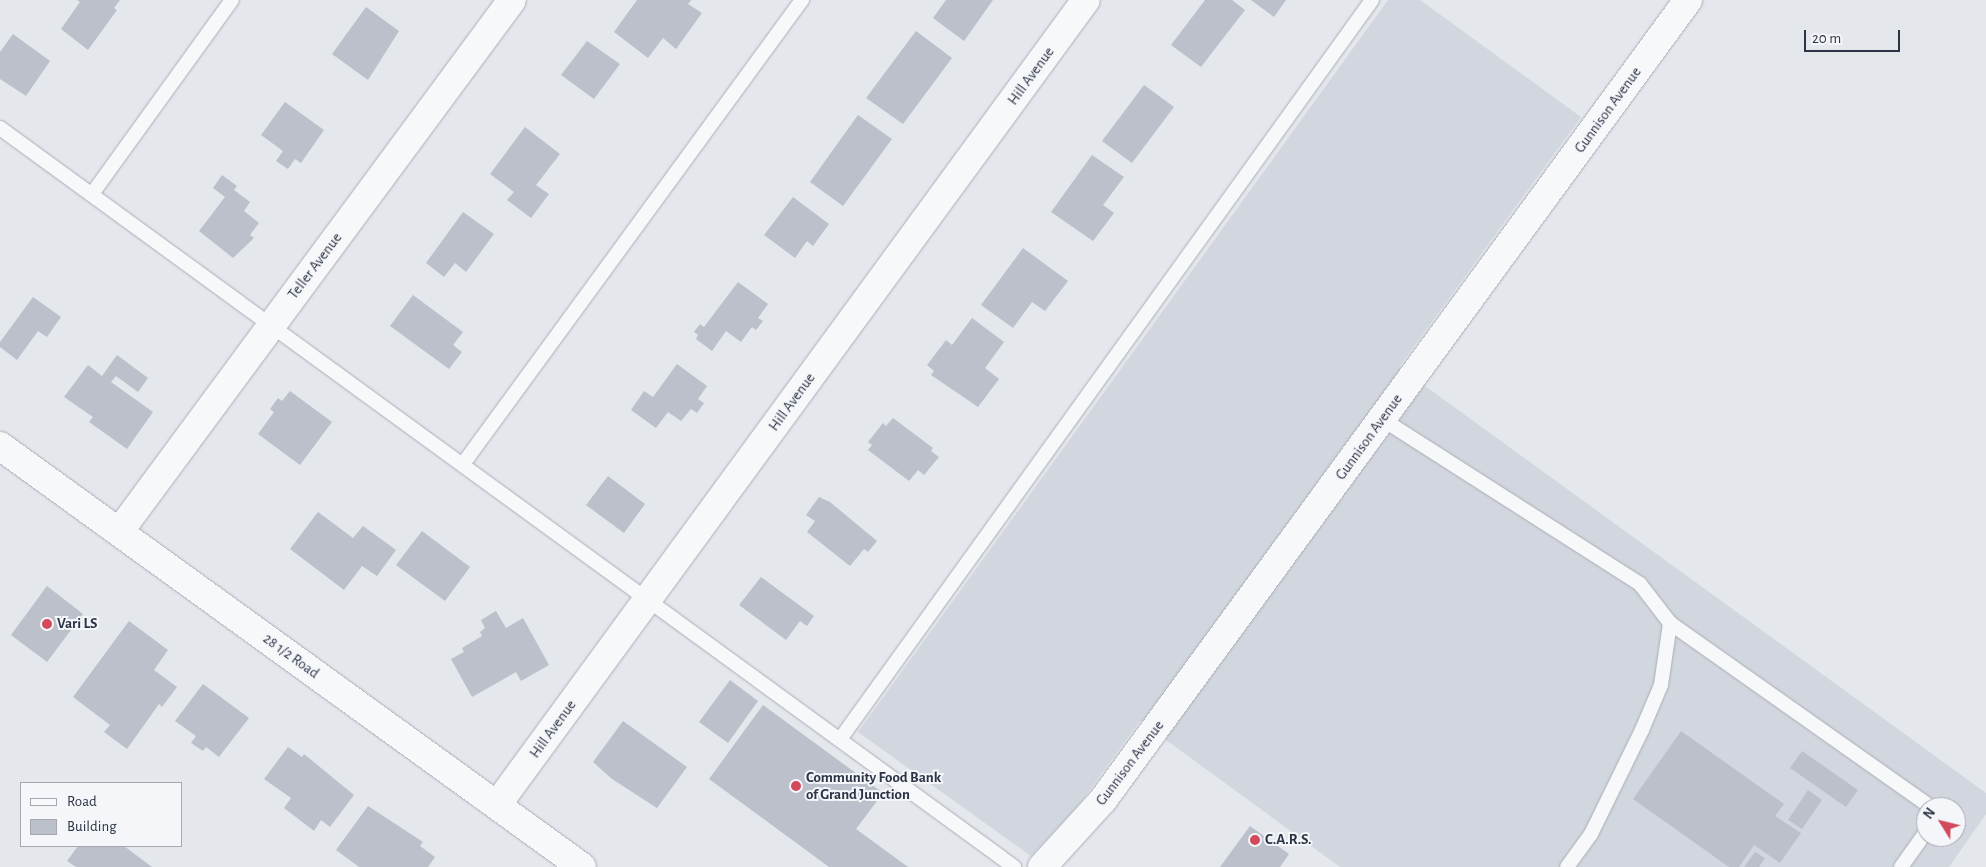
<!DOCTYPE html>
<style>
body{margin:0}
#map{position:relative;width:1986px;height:867px;overflow:hidden;background:#e4e7ec;font-family:"Alegreya Sans",sans-serif}
div>[style]{position:absolute}
.built>*{inset:0;background:#d2d6de}
.building>*{inset:0;background:#bbc0ca}
.roads{filter:drop-shadow(0 0 1px #a9aeb7) drop-shadow(0 0 1px #a9aeb7)}
.service>*{height:14px;margin:-7px;padding:0 7px;transform-origin:7px;border-radius:7px;background:#f7f8fa}
.minor>*{height:28px;margin:-14px;padding:0 14px;transform-origin:14px;border-radius:14px;background:#f7f8fa}
.tertiary>*{height:28px;margin:-14px;padding:0 14px;transform-origin:14px;border-radius:14px;background:#f7f8fa}
.dots>*{width:14px;height:14px;translate:-50% -50%;box-sizing:border-box;border:2px solid #f4f6f9;border-radius:50%}
span{translate:-50% -50%;white-space:nowrap;text-align:center;line-height:1.15;-webkit-text-stroke:4px #f4f6f9;paint-order:stroke}
.street-label{font-size:15px;color:#2b3445}
.poi-label{font-size:15px;color:#2b3445;font-weight:700}
.left{translate:0 -50%;text-align:left}
.legend{position:absolute;left:20px;top:782px;width:162px;height:65px;box-sizing:border-box;background:#f4f6f9;border:1px solid #a4a8b1;margin:0;padding:6px 9px;list-style:none;font-size:15px;color:#2b3445}
.legend li{display:flex;align-items:center;gap:10px;height:25px}
.legend b{width:25px;border:1px solid #a4a8b1}
.north{position:absolute;left:1916px;top:797px;width:50px;height:50px;box-sizing:border-box;background:#f4f6f9;border:1px solid #a4a8b1;border-radius:50%;rotate:306deg;font-size:14px;font-weight:700;line-height:20px;text-align:center;color:#2b3445}
.north::after{content:'';display:block;margin:auto;width:18px;height:22px;background:#d1495b;clip-path:polygon(50% 0,100% 100%,50% 72%,0 100%)}
.scale{position:absolute;left:1804px;top:30px;width:96px;height:22px;box-sizing:border-box;border:2px solid #2b3445;border-top:0;padding-left:6px;font-size:15px;line-height:18px;white-space:nowrap;color:#2b3445;-webkit-text-stroke:4px #f4f6f9;paint-order:stroke}
</style>
<div id="map">
<div class="built">
<i style="clip-path:polygon(evenodd,1388px 0,1420px 0,1581px 117px,1399px 367px,1986px 793px,1986px 814px,1949px 867px,1340px 867px,1140px 721px,1078px 806px,1031px 856px,858px 732px,1388px 0,1926px 807px,1956px 807px,1956px 837px,1926px 837px,1926px 807px)"></i>
</div>
<div class="building">
<i style="clip-path:polygon(77px 0,120px 0,114px 8px,117px 10px,88px 50px,61px 29px,80px 2px)"></i>
<i style="clip-path:polygon(637px 0,691px 0,688px 4px,702px 13px,676px 49px,663px 38px,648px 58px,614px 32px)"></i>
<i style="clip-path:polygon(946px 0,993px 0,964px 41px,933px 18px)"></i>
<i style="clip-path:polygon(1205px 0,1232px 0,1245px 10px,1201px 67px,1171px 45px)"></i>
<i style="clip-path:polygon(1251px 0,1286px 0,1274px 17px)"></i>
<i style="clip-path:polygon(366px 7px,399px 31px,368px 80px,332px 54px)"></i>
<i style="clip-path:polygon(916px 31px,952px 58px,903px 124px,866px 98px)"></i>
<i style="clip-path:polygon(13px 34px,50px 61px,26px 96px,0 79px,0 52px)"></i>
<i style="clip-path:polygon(587px 41px,620px 64px,594px 99px,561px 75px)"></i>
<i style="clip-path:polygon(1144px 85px,1174px 107px,1132px 163px,1102px 141px)"></i>
<i style="clip-path:polygon(285px 102px,324px 130px,301px 163px,295px 159px,288px 169px,276px 161px,283px 151px,261px 135px)"></i>
<i style="clip-path:polygon(858px 115px,892px 139px,843px 206px,810px 182px)"></i>
<i style="clip-path:polygon(525px 127px,560px 154px,536px 185px,549px 194px,531px 218px,507px 200px,514px 192px,490px 174px)"></i>
<i style="clip-path:polygon(1092px 155px,1124px 177px,1103px 205px,1114px 213px,1093px 241px,1051px 212px)"></i>
<i style="clip-path:polygon(222px 175px,237px 186px,234px 190px,250px 202px,244px 211px,259px 223px,250px 235px,254px 238px,233px 258px,199px 231px,225px 197px,213px 188px)"></i>
<i style="clip-path:polygon(793px 197px,829px 224px,813px 246px,807px 241px,795px 258px,764px 235px)"></i>
<i style="clip-path:polygon(463px 212px,494px 234px,466px 272px,455px 263px,444px 277px,426px 263px)"></i>
<i style="clip-path:polygon(1023px 248px,1068px 281px,1045px 311px,1032px 302px,1013px 328px,981px 305px)"></i>
<i style="clip-path:polygon(738px 282px,768px 304px,758px 318px,763px 321px,756px 330px,752px 327px,741px 342px,726px 331px,712px 351px,696px 339px,698px 335px,694px 332px,700px 324px,704px 327px)"></i>
<i style="clip-path:polygon(413px 295px,463px 332px,453px 345px,462px 352px,449px 369px,390px 326px)"></i>
<i style="clip-path:polygon(33px 297px,61px 317px,47px 337px,38px 331px,17px 360px,0 347px,0 342px)"></i>
<i style="clip-path:polygon(972px 318px,1004px 342px,985px 368px,999px 379px,978px 407px,931px 375px,934px 371px,927px 365px,946px 340px,952px 345px)"></i>
<i style="clip-path:polygon(117px 355px,148px 378px,138px 392px,116px 376px,111px 382px,153px 412px,127px 449px,89px 422px,93px 417px,64px 397px,88px 365px,102px 376px)"></i>
<i style="clip-path:polygon(677px 364px,707px 386px,698px 399px,704px 403px,697px 413px,691px 409px,681px 421px,668px 412px,656px 428px,631px 410px,644px 391px,653px 397px)"></i>
<i style="clip-path:polygon(290px 391px,332px 422px,300px 465px,258px 434px,274px 412px,270px 409px,278px 398px,282px 401px)"></i>
<i style="clip-path:polygon(893px 418px,933px 448px,931px 451px,939px 457px,924px 475px,918px 470px,909px 481px,868px 450px,872px 445px,868px 442px,883px 423px,886px 426px)"></i>
<i style="clip-path:polygon(608px 476px,645px 504px,624px 533px,586px 505px)"></i>
<i style="clip-path:polygon(819px 497px,830px 502px,877px 541px,868px 552px,864px 549px,850px 566px,807px 532px,815px 521px,806px 515px)"></i>
<i style="clip-path:polygon(318px 512px,353px 538px,363px 526px,396px 550px,377px 576px,362px 566px,344px 590px,290px 549px)"></i>
<i style="clip-path:polygon(422px 531px,470px 567px,445px 601px,396px 565px)"></i>
<i style="clip-path:polygon(761px 577px,814px 616px,807px 626px,800px 621px,786px 640px,739px 605px)"></i>
<i style="clip-path:polygon(47px 586px,83px 614px,47px 662px,11px 635px)"></i>
<i style="clip-path:polygon(496px 611px,506px 628px,523px 618px,549px 665px,521px 681px,516px 672px,472px 697px,451px 659px,464px 652px,462px 648px,482px 636px,480px 632px,485px 628px,481px 620px)"></i>
<i style="clip-path:polygon(129px 621px,168px 650px,154px 670px,177px 687px,162px 707px,159px 704px,127px 749px,104px 732px,110px 725px,73px 697px)"></i>
<i style="clip-path:polygon(730px 680px,758px 701px,728px 743px,699px 722px)"></i>
<i style="clip-path:polygon(203px 684px,249px 718px,219px 757px,206px 747px,203px 751px,191px 743px,196px 736px,175px 721px)"></i>
<i style="clip-path:polygon(763px 705px,883px 793px,856px 829px,908px 867px,829px 867px,709px 779px)"></i>
<i style="clip-path:polygon(623px 721px,687px 767px,657px 808px,612px 779px,593px 762px)"></i>
<i style="clip-path:polygon(1681px 731px,1784px 804px,1775px 816px,1801px 833px,1780px 863px,1754px 845px,1739px 867px,1729px 867px,1633px 799px)"></i>
<i style="clip-path:polygon(288px 747px,302px 757px,304px 754px,354px 795px,330px 827px,321px 820px,314px 831px,284px 808px,291px 798px,264px 779px)"></i>
<i style="clip-path:polygon(1802px 751px,1858px 790px,1846px 807px,1790px 768px)"></i>
<i style="clip-path:polygon(1808px 790px,1822px 800px,1802px 829px,1788px 820px)"></i>
<i style="clip-path:polygon(368px 806px,423px 842px,420px 846px,435px 857px,428px 867px,359px 867px,336px 850px)"></i>
<i style="clip-path:polygon(1250px 826px,1289px 854px,1280px 867px,1220px 867px)"></i>
<i style="clip-path:polygon(78px 846px,124px 846px,152px 867px,76px 867px,67px 861px)"></i>
<i style="clip-path:polygon(1755px 852px,1765px 858px,1759px 867px,1744px 867px)"></i>
</div>
<div class="roads">
<div class="service">
<i style="left:0;top:128px;width:1255px;rotate:36.08deg"></i>
<i style="left:92px;top:194px;width:239px;rotate:-54.2deg"></i>
<i style="left:1382px;top:419px;width:306px;rotate:32.6deg"></i>
<i style="left:1640px;top:584px;width:49px;rotate:52.4deg"></i>
<i style="left:1670px;top:623px;width:319px;rotate:35.2deg"></i>
<i style="left:463px;top:464px;width:575px;rotate:-53.85deg"></i>
<i style="left:841px;top:738px;width:909px;rotate:-54.26deg"></i>
<i style="left:1567px;top:867px;width:41px;rotate:-54deg"></i>
<i style="left:1591px;top:834px;width:116px;rotate:-63.9deg"></i>
<i style="left:1642px;top:730px;width:49px;rotate:-67.1deg"></i>
<i style="left:1661px;top:685px;width:63px;rotate:-81.7deg"></i>
<i style="left:1901px;top:867px;width:43px;rotate:-54.5deg"></i>
</div>
<div class="minor">
<i style="left:119px;top:532px;width:661px;rotate:-53.55deg"></i>
<i style="left:497px;top:805px;width:997px;rotate:-53.81deg"></i>
<i style="left:1042px;top:867px;width:91px;rotate:-47.7deg"></i>
<i style="left:1103px;top:800px;width:991px;rotate:-53.82deg"></i>
</div>
<div class="tertiary">
<i style="left:0;top:446px;width:718px;rotate:35.88deg"></i>
</div>
</div>
<div class="dots">
<i style="left:47px;top:624px;background:#d1495b"></i>
<i style="left:796px;top:786px;background:#d1495b"></i>
<i style="left:1255px;top:840px;background:#d1495b"></i>
</div>
<div class="street-label">
<span style="left:1031px;top:76px;rotate:-54deg">Hill Avenue</span>
<span style="left:1608px;top:110px;rotate:-54deg">Gunnison Avenue</span>
<span style="left:315px;top:266px;rotate:-53deg">Teller Avenue</span>
<span style="left:792px;top:402px;rotate:-54deg">Hill Avenue</span>
<span style="left:1369px;top:437px;rotate:-54deg">Gunnison Avenue</span>
<span style="left:291px;top:656px;rotate:36deg">28 1/2 Road</span>
<span style="left:553px;top:729px;rotate:-54deg">Hill Avenue</span>
<span style="left:1130px;top:763px;rotate:-53deg">Gunnison Avenue</span>
</div>
<div class="poi-label">
<span class="left" style="left:57px;top:624px">Vari LS</span>
<span class="left" style="left:806px;top:786px">Community Food Bank<br>of Grand Junction</span>
<span class="left" style="left:1265px;top:840px">C.A.R.S.</span>
</div>
<ul class="legend">
<li><b style="height:6px;background:#f7f8fa"></b>Road</li>
<li><b style="height:14px;background:#bbc0ca"></b>Building</li>
</ul>
<div class="north">N</div>
<div class="scale">20 m</div>
</div>
